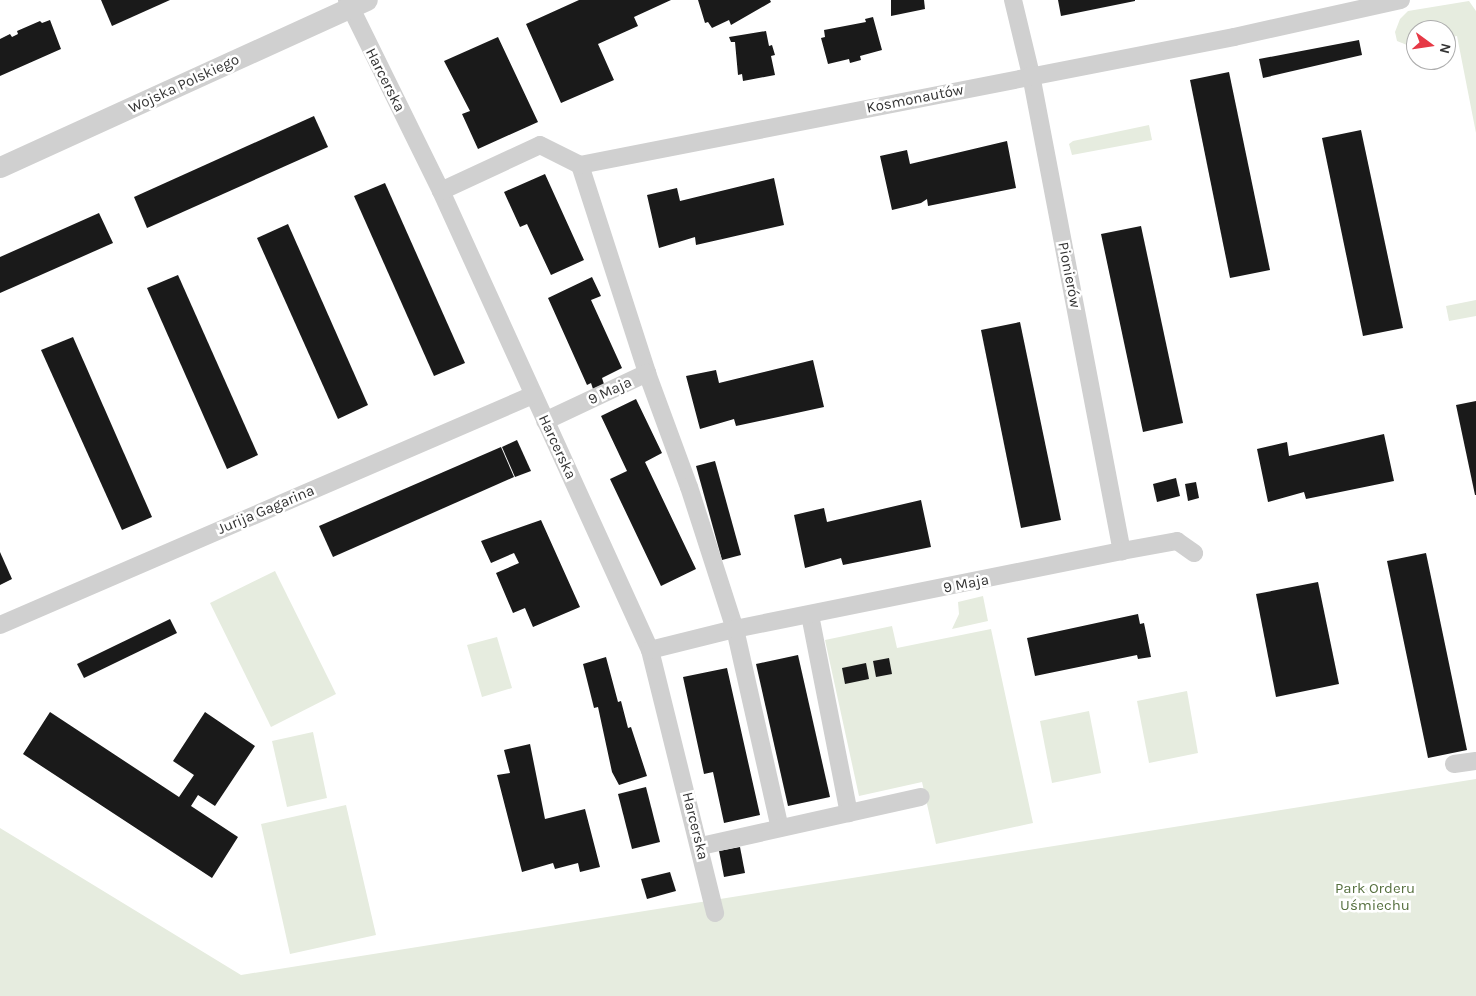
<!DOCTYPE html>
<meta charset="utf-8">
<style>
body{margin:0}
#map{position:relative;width:1476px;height:996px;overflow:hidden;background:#fff;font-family:Karla,sans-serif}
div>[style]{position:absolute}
.green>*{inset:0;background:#e6ecdf}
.building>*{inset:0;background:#1a1a1a}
.minor>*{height:18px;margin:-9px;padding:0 9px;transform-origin:9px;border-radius:9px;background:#d0d0d0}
.tertiary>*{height:21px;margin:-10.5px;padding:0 10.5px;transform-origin:10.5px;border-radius:10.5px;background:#d0d0d0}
span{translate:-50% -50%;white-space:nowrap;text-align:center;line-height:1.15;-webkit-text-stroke:5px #fff;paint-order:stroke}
.street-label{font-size:15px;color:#333}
.park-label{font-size:15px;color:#56703f}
.north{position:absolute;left:1406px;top:20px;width:50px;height:50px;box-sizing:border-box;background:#fff;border:1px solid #adadad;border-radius:50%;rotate:104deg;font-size:14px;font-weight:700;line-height:20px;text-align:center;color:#333}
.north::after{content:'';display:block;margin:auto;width:18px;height:22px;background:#e63946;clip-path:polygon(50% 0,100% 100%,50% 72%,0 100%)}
</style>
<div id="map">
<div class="green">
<i style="clip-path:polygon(1469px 1px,1476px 11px,1476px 133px,1457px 36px,1446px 38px,1446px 30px,1416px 30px,1416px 44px,1407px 45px,1397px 41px,1395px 32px,1400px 19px,1408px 11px)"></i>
<i style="clip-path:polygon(1149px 125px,1152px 140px,1072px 155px,1069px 144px,1073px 141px)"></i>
<i style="clip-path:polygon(1476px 300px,1476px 316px,1449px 321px,1446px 306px)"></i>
<i style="clip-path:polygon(275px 571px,336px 694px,271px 727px,210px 603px)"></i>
<i style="clip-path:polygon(983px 596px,988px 621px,952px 629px,959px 614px,958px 602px)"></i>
<i style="clip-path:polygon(892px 626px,897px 648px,991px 629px,1033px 823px,936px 844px,922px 782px,859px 796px,825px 640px)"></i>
<i style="clip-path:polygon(497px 637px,512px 688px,482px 697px,467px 645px)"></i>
<i style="clip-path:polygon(1187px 691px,1198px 753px,1149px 763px,1137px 701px)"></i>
<i style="clip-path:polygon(1089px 711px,1101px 773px,1052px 783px,1040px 721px)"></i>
<i style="clip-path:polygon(313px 732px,327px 798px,287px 807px,272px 741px)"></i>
<i style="clip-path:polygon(1476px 779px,1476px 996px,0 996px,0 828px,241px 975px)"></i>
<i style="clip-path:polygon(346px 805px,376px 935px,290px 954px,261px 824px)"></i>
</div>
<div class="building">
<i style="clip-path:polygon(101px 0,170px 0,112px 26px)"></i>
<i style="clip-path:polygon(579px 0,671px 0,634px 17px,638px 26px,598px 44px,614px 80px,561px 103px,526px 24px)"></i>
<i style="clip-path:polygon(698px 0,770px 0,771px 2px,731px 25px,729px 20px,712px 28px,708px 22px,705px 23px)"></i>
<i style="clip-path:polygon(891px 0,924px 0,925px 9px,891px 16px)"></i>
<i style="clip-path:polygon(1058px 0,1135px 0,1135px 1px,1061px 16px)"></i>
<i style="clip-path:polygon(873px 17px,882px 50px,860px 56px,861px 60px,850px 63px,849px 59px,828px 64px,821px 38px,825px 37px,824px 30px,866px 22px,865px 19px)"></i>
<i style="clip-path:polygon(50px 20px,61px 49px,0 76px,0 39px,10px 34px,12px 37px,18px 34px,17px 31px,40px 21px,42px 23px)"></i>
<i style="clip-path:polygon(766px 31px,769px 46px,772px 45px,775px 55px,771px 56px,775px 75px,743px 81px,742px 74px,738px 75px,735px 42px,731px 42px,729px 37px)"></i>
<i style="clip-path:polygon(498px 37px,538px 122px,478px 149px,462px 114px,470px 111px,444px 61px)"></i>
<i style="clip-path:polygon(1359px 40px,1362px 55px,1263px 78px,1259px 59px)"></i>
<i style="clip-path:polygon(1229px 72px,1270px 270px,1230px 278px,1190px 80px)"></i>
<i style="clip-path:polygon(314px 116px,328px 147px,147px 228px,134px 197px)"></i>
<i style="clip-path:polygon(1361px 130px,1403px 328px,1363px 336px,1322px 138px)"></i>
<i style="clip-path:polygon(1007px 141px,1016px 188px,928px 206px,927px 199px,921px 203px,892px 210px,880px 156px,907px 150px,910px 164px)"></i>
<i style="clip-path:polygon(545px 174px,584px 260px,551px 275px,527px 224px,520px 227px,504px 192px)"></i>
<i style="clip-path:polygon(774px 178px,784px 225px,696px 245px,695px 237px,659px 248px,647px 195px,677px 188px,680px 201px)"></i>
<i style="clip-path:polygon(385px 183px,465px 363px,434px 376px,354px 196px)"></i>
<i style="clip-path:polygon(99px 213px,113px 243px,0 293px,0 257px)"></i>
<i style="clip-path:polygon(288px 224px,368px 405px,338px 419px,257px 238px)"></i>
<i style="clip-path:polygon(1141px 226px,1183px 423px,1143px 432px,1101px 234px)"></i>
<i style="clip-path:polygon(178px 275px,258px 455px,227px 469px,147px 288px)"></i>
<i style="clip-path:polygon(592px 277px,601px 296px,591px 300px,622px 368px,602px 378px,604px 384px,593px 389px,591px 383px,587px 385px,548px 298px)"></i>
<i style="clip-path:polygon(1020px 322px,1061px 520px,1021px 528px,981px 330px)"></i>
<i style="clip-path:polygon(73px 337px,152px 517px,122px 530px,41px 350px)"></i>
<i style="clip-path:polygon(813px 360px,824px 407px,736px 426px,734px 419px,700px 429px,686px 376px,716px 370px,719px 383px)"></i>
<i style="clip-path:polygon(636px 399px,662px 453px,645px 462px,696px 569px,661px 586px,610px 479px,627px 471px,601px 416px)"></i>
<i style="clip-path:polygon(1476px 401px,1476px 495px,1475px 495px,1456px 405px)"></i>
<i style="clip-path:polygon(1384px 434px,1394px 481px,1306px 499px,1304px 492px,1268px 502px,1257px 449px,1287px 442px,1289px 456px)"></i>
<i style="clip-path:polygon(517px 440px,531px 471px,515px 477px,502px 447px)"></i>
<i style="clip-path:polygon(501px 447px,514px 477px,333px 557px,319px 526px)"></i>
<i style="clip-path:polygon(715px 461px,741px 555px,722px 560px,696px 466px)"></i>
<i style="clip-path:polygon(1176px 478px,1180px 496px,1157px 502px,1153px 484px)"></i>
<i style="clip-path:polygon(1196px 482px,1199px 498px,1188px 501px,1185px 484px)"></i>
<i style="clip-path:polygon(921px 500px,931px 547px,843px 565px,841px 558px,805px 568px,794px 515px,824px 508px,827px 522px)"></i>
<i style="clip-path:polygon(541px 520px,580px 607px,533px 627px,525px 608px,513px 613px,496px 573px,519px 563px,514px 553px,491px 563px,481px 541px)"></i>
<i style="clip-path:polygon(0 552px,12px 579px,0 585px)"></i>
<i style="clip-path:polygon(1426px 553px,1467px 750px,1428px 758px,1387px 561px)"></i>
<i style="clip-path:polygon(1318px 582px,1339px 684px,1276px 697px,1256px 594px)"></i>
<i style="clip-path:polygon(1138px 614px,1140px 624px,1144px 623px,1151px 657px,1138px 659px,1137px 655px,1035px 676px,1027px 638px)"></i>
<i style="clip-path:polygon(170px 619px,177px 633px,84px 678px,77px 664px)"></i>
<i style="clip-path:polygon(798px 655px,830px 797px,788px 806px,756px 664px)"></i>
<i style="clip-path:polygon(606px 657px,618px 702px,621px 701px,628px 728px,631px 727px,647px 776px,619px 785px,612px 772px,598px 707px,594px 708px,583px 664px)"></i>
<i style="clip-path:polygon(889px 658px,892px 674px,876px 677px,873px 661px)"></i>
<i style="clip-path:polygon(866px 663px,869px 679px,845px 684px,842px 668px)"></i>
<i style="clip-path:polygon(727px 668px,760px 815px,724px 823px,713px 772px,704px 774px,683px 677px)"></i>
<i style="clip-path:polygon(50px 712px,179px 797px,194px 775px,173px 761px,205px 712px,255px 746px,215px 806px,198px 795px,191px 806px,238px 837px,212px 878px,23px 754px)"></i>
<i style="clip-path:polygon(530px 744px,545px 819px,585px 809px,600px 867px,580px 872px,578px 863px,555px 869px,553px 863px,522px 872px,497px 775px,510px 773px,504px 750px)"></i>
<i style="clip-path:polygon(646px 787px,660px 842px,632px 849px,618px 794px)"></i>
<i style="clip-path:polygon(740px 847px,745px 873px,724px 877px,719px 851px)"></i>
<i style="clip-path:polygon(670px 872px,676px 891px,647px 899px,641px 879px)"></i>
</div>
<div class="minor">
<i style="left:347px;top:0;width:213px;rotate:63.8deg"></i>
<i style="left:441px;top:191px;width:504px;rotate:65.52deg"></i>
<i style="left:650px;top:650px;width:271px;rotate:76.1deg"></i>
<i style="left:1013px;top:0;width:77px;rotate:76.5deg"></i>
<i style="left:1031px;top:75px;width:485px;rotate:79.2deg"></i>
<i style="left:580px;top:165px;width:219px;rotate:72.1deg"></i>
<i style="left:441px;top:191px;width:109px;rotate:-24.9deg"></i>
<i style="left:540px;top:145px;width:45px;rotate:26.6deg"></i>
<i style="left:580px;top:165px;width:666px;rotate:-11.07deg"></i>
<i style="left:1234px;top:37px;width:171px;rotate:-12.5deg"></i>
<i style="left:545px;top:421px;width:113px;rotate:-25.2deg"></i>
<i style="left:647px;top:373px;width:121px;rotate:69.8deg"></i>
<i style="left:689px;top:487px;width:149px;rotate:72.1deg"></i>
<i style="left:735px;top:629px;width:204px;rotate:77.3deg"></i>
<i style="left:810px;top:615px;width:202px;rotate:78.9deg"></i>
<i style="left:0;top:625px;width:581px;rotate:-23.34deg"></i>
<i style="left:650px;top:650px;width:88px;rotate:-13.9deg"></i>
<i style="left:735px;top:629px;width:395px;rotate:-11.4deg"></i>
<i style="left:1122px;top:551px;width:56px;rotate:-10.3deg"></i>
<i style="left:1177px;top:541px;width:21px;rotate:35deg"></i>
<i style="left:1454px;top:764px;width:22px;rotate:-8deg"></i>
<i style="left:701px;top:846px;width:225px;rotate:-12.6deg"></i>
</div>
<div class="tertiary">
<i style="left:0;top:167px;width:403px;rotate:-24.5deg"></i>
</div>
<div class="street-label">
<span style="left:385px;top:80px;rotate:63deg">Harcerska</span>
<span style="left:184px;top:84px;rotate:-25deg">Wojska Polskiego</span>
<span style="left:915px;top:99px;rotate:-11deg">Kosmonautów</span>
<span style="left:1069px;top:275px;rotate:79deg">Pionierów</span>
<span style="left:610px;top:391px;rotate:-25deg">9 Maja</span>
<span style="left:557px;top:447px;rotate:65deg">Harcerska</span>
<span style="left:266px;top:510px;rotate:-23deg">Jurija Gagarina</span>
<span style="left:966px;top:584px;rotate:-11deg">9 Maja</span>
<span style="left:695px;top:826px;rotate:76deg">Harcerska</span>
</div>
<div class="park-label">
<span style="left:1375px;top:897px">Park Orderu<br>Uśmiechu</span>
</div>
<div class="north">N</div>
</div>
